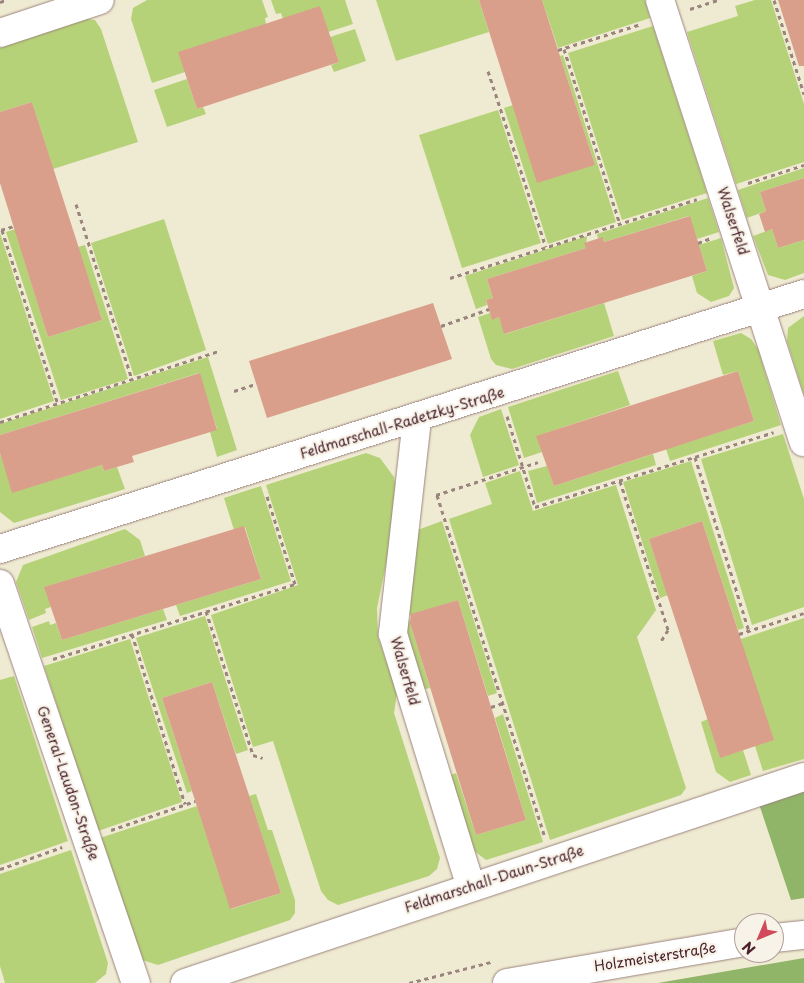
<!DOCTYPE html>
<meta charset="utf-8">
<style>
body{margin:0}
#map{position:relative;width:804px;height:983px;overflow:hidden;background:#efead2;font-family:"Playpen Sans",sans-serif}
div>[style]{position:absolute}
.green>*{inset:0;background:#b6d278}
.forest>*{inset:0;background:#90b468}
.building>*{inset:0;background:#da9f8b}
.path>*{height:3px;margin-top:-1.5px;transform-origin:0;background:repeating-linear-gradient(90deg,#9c847e 0 4px,transparent 0 8px)}
.roads{filter:drop-shadow(0 0 1px #9c847e) drop-shadow(0 0 1px #9c847e)}
.minor>*{height:28px;margin:-14px;padding:0 14px;transform-origin:14px;border-radius:14px;background:#fff}
span{translate:-50% -50%;white-space:nowrap;text-align:center;line-height:1.15;-webkit-text-stroke:4.5px #f7f3e8;paint-order:stroke}
.street-label{font-size:14px;color:#4a1f2b}
.north{position:absolute;left:734px;top:913px;width:50px;height:50px;box-sizing:border-box;background:#f7f3e8;border:1px solid #b29e9c;border-radius:50%;rotate:225deg;font-size:14px;font-weight:700;line-height:20px;text-align:center;color:#4a1f2b}
.north::after{content:'';display:block;margin:auto;width:18px;height:22px;background:#d1495b;clip-path:polygon(50% 0,100% 100%,50% 72%,0 100%)}
</style>
<div id="map">
<div class="green">
<i style="clip-path:polygon(147px 0,262px 0,268px 17px,265px 18px,266px 24px,185px 72px,152px 83px,131px 19px,133px 8px)"></i>
<i style="clip-path:polygon(271px 0,345px 0,353px 24px,328px 32px,320px 7px,283px 19px,281px 13px,276px 14px)"></i>
<i style="clip-path:polygon(376px 0,479px 0,489px 32px,396px 61px)"></i>
<i style="clip-path:polygon(542px 0,645px 0,650px 18px,558px 48px)"></i>
<i style="clip-path:polygon(755px 0,771px 0,804px 104px,804px 162px,736px 184px,687px 32px,738px 16px,735px 6px)"></i>
<i style="clip-path:polygon(86px 19px,95px 20px,101px 29px,138px 142px,53px 169px,32px 102px,0 112px,0 46px)"></i>
<i style="clip-path:polygon(653px 26px,707px 193px,622px 220px,568px 53px)"></i>
<i style="clip-path:polygon(355px 29px,366px 61px,334px 72px,331px 65px,339px 62px,330px 37px)"></i>
<i style="clip-path:polygon(563px 55px,616px 222px,548px 244px,504px 108px,513px 105px,595px 165px,560px 56px)"></i>
<i style="clip-path:polygon(187px 79px,197px 109px,203px 107px,206px 114px,167px 127px,154px 90px)"></i>
<i style="clip-path:polygon(498px 110px,541px 243px,462px 268px,419px 135px)"></i>
<i style="clip-path:polygon(804px 168px,804px 178px,760px 192px,766px 211px,747px 218px,738px 190px)"></i>
<i style="clip-path:polygon(708px 198px,719px 232px,697px 239px,689px 216px,604px 242px,603px 238px,598px 239px,597px 234px)"></i>
<i style="clip-path:polygon(164px 219px,206px 350px,134px 376px,91px 243px)"></i>
<i style="clip-path:polygon(15px 229px,48px 337px,102px 320px,78px 247px,85px 245px,128px 379px,61px 400px,6px 232px)"></i>
<i style="clip-path:polygon(772px 229px,778px 248px,804px 240px,804px 273px,785px 280px,768px 275px,753px 236px)"></i>
<i style="clip-path:polygon(0 233px,54px 401px,0 419px)"></i>
<i style="clip-path:polygon(587px 236px,586px 248px,487px 279px,493px 298px,486px 300px,487px 305px,476px 309px,465px 276px)"></i>
<i style="clip-path:polygon(721px 238px,734px 288px,729px 296px,711px 302px,697px 293px,692px 276px,707px 271px,699px 245px)"></i>
<i style="clip-path:polygon(604px 303px,614px 336px,512px 369px,496px 365px,491px 359px,478px 317px,490px 313px,492px 319px,499px 317px,505px 334px)"></i>
<i style="clip-path:polygon(804px 316px,804px 395px,787px 341px,788px 328px)"></i>
<i style="clip-path:polygon(741px 333px,751px 339px,758px 349px,781px 425px,670px 461px,666px 449px,754px 421px,738px 371px,723px 375px,713px 341px)"></i>
<i style="clip-path:polygon(208px 357px,237px 450px,217px 457px,210px 432px,217px 429px,199px 373px,0 435px,0 424px)"></i>
<i style="clip-path:polygon(618px 371px,630px 405px,537px 436px,542px 452px,524px 458px,508px 407px)"></i>
<i style="clip-path:polygon(501px 409px,519px 465px,483px 477px,470px 435px,479px 417px)"></i>
<i style="clip-path:polygon(783px 434px,804px 499px,804px 607px,752px 625px,701px 459px)"></i>
<i style="clip-path:polygon(0 453px,13px 492px,102px 465px,104px 471px,117px 467px,125px 489px,14px 523px,0 512px)"></i>
<i style="clip-path:polygon(366px 453px,380px 458px,394px 477px,399px 502px,377px 608px,378px 637px,397px 693px,394px 713px,440px 858px,437px 869px,429px 876px,338px 905px,328px 900px,321px 891px,273px 741px,253px 747px,211px 615px,298px 585px,266px 485px)"></i>
<i style="clip-path:polygon(653px 454px,656px 465px,537px 503px,528px 471px,547px 466px,554px 486px)"></i>
<i style="clip-path:polygon(691px 461px,744px 628px,738px 630px,702px 521px,649px 539px,668px 595px,660px 598px,623px 482px)"></i>
<i style="clip-path:polygon(520px 471px,533px 511px,616px 485px,656px 610px,637px 637px,686px 788px,681px 795px,550px 840px,449px 519px,492px 504px,485px 483px)"></i>
<i style="clip-path:polygon(261px 486px,291px 581px,180px 616px,176px 605px,261px 579px,245px 527px,234px 530px,224px 498px)"></i>
<i style="clip-path:polygon(442px 521px,497px 693px,488px 696px,458px 600px,408px 616px,430px 688px,421px 690px,400px 612px,415px 531px)"></i>
<i style="clip-path:polygon(125px 529px,140px 540px,145px 556px,45px 587px,51px 607px,45px 609px,46px 613px,29px 620px,16px 582px,23px 565px)"></i>
<i style="clip-path:polygon(163px 609px,167px 620px,42px 658px,32px 627px,49px 621px,50px 625px,56px 623px,62px 640px)"></i>
<i style="clip-path:polygon(205px 616px,248px 750px,236px 754px,212px 682px,162px 698px,192px 791px,187px 793px,136px 638px)"></i>
<i style="clip-path:polygon(804px 618px,804px 759px,763px 771px,755px 746px,741px 639px)"></i>
<i style="clip-path:polygon(130px 639px,182px 802px,98px 831px,44px 666px)"></i>
<i style="clip-path:polygon(14px 676px,68px 841px,0 865px,0 680px)"></i>
<i style="clip-path:polygon(503px 714px,543px 842px,486px 860px,473px 850px,449px 776px,456px 773px,476px 835px,526px 820px,495px 718px)"></i>
<i style="clip-path:polygon(708px 719px,720px 757px,743px 750px,751px 775px,730px 782px,716px 772px,701px 722px)"></i>
<i style="clip-path:polygon(256px 794px,268px 830px,272px 830px,295px 900px,295px 913px,290px 920px,158px 965px,142px 960px,100px 838px,197px 806px,231px 909px,281px 893px,249px 796px)"></i>
<i style="clip-path:polygon(71px 850px,108px 963px,106px 974px,95px 983px,5px 983px,0 966px,0 874px)"></i>
</div>
<div class="forest">
<i style="clip-path:polygon(804px 790px,804px 898px,791px 900px,759px 804px)"></i>
<i style="clip-path:polygon(804px 958px,804px 983px,658px 983px)"></i>
</div>
<div class="building">
<i style="clip-path:polygon(479px 0,542px 0,595px 165px,537px 183px)"></i>
<i style="clip-path:polygon(778px 0,804px 0,804px 66px,799px 66px)"></i>
<i style="clip-path:polygon(320px 6px,339px 62px,197px 109px,178px 52px)"></i>
<i style="clip-path:polygon(32px 102px,102px 320px,48px 337px,0 183px,0 112px)"></i>
<i style="clip-path:polygon(804px 178px,804px 240px,778px 248px,772px 229px,765px 232px,759px 214px,766px 211px,760px 192px)"></i>
<i style="clip-path:polygon(690px 216px,707px 271px,504px 334px,499px 317px,492px 320px,486px 300px,493px 298px,487px 279px,586px 248px,584px 243px,603px 237px,604px 242px)"></i>
<i style="clip-path:polygon(433px 303px,452px 359px,267px 418px,249px 361px)"></i>
<i style="clip-path:polygon(738px 371px,754px 421px,554px 486px,536px 436px)"></i>
<i style="clip-path:polygon(200px 373px,217px 430px,132px 456px,134px 462px,117px 467px,104px 471px,102px 465px,12px 493px,0 453px,0 435px)"></i>
<i style="clip-path:polygon(702px 521px,774px 740px,720px 758px,649px 539px)"></i>
<i style="clip-path:polygon(244px 526px,261px 579px,62px 640px,44px 587px)"></i>
<i style="clip-path:polygon(458px 600px,526px 820px,476px 835px,410px 623px,411px 614px)"></i>
<i style="clip-path:polygon(212px 682px,281px 893px,230px 909px,162px 698px)"></i>
</div>
<div class="path">
<i style="left:774px;top:0;width:99px;rotate:72.3deg"></i>
<i style="left:0;top:2px;width:6px;rotate:-18deg"></i>
<i style="left:690px;top:9px;width:29px;rotate:-18deg"></i>
<i style="left:564px;top:49px;width:184px;rotate:72.3deg"></i>
<i style="left:558px;top:50px;width:87px;rotate:-17.4deg"></i>
<i style="left:488px;top:71px;width:185px;rotate:71.8deg"></i>
<i style="left:748px;top:183px;width:59px;rotate:-17.8deg"></i>
<i style="left:76px;top:204px;width:185px;rotate:72.3deg"></i>
<i style="left:1px;top:230px;width:14px;rotate:-17deg"></i>
<i style="left:2px;top:230px;width:183px;rotate:72.2deg"></i>
<i style="left:698px;top:243px;width:14px;rotate:-21deg"></i>
<i style="left:450px;top:278px;width:259px;rotate:-17.7deg"></i>
<i style="left:441px;top:326px;width:51px;rotate:-19.5deg"></i>
<i style="left:234px;top:391px;width:23px;rotate:-18deg"></i>
<i style="left:507px;top:416px;width:95px;rotate:72.9deg"></i>
<i style="left:535px;top:507px;width:250px;rotate:-17.4deg"></i>
<i style="left:0;top:422px;width:232px;rotate:-18deg"></i>
<i style="left:695px;top:457px;width:182px;rotate:72.8deg"></i>
<i style="left:620px;top:481px;width:157px;rotate:72.1deg"></i>
<i style="left:668px;top:630px;width:13px;rotate:122deg"></i>
<i style="left:436px;top:495px;width:107px;rotate:-17.9deg"></i>
<i style="left:437px;top:495px;width:356px;rotate:72.5deg"></i>
<i style="left:206px;top:611px;width:151px;rotate:71.9deg"></i>
<i style="left:253px;top:755px;width:10px;rotate:17deg"></i>
<i style="left:132px;top:634px;width:178px;rotate:72.7deg"></i>
<i style="left:739px;top:634px;width:68px;rotate:-17.9deg"></i>
<i style="left:53px;top:659px;width:253px;rotate:-17.2deg"></i>
<i style="left:295px;top:584px;width:96px;rotate:-107.7deg"></i>
<i style="left:491px;top:707px;width:13px;rotate:-18deg"></i>
<i style="left:111px;top:830px;width:89px;rotate:-19deg"></i>
<i style="left:0;top:869px;width:66px;rotate:-19.5deg"></i>
<i style="left:409px;top:983px;width:85px;rotate:-14.4deg"></i>
</div>
<div class="roads">
<div class="minor">
<i style="left:660px;top:0;width:465px;rotate:72deg"></i>
<i style="left:0;top:33px;width:105px;rotate:-18.3deg"></i>
<i style="left:417px;top:419px;width:216px;rotate:96.4deg"></i>
<i style="left:393px;top:634px;width:265px;rotate:72.9deg"></i>
<i style="left:0;top:549px;width:843px;rotate:-17.6deg"></i>
<i style="left:0;top:584px;width:422px;rotate:71.2deg"></i>
<i style="left:774px;top:938px;width:30px;rotate:-6deg"></i>
<i style="left:185px;top:983px;width:652px;rotate:-18.41deg"></i>
<i style="left:507px;top:983px;width:241px;rotate:-9.8deg"></i>
</div>
</div>
<div class="street-label">
<span style="left:733px;top:221px;rotate:72deg">Walserfeld</span>
<span style="left:402px;top:423px;rotate:-17deg">Feldmarschall-Radetzky-Straße</span>
<span style="left:405px;top:671px;rotate:74deg">Walserfeld</span>
<span style="left:68px;top:783px;rotate:71deg">General-Laudon-Straße</span>
<span style="left:494px;top:879px;rotate:-18deg">Feldmarschall-Daun-Straße</span>
<span style="left:655px;top:957px;rotate:-9deg">Holzmeisterstraße</span>
</div>
<div class="north">N</div>
</div>
